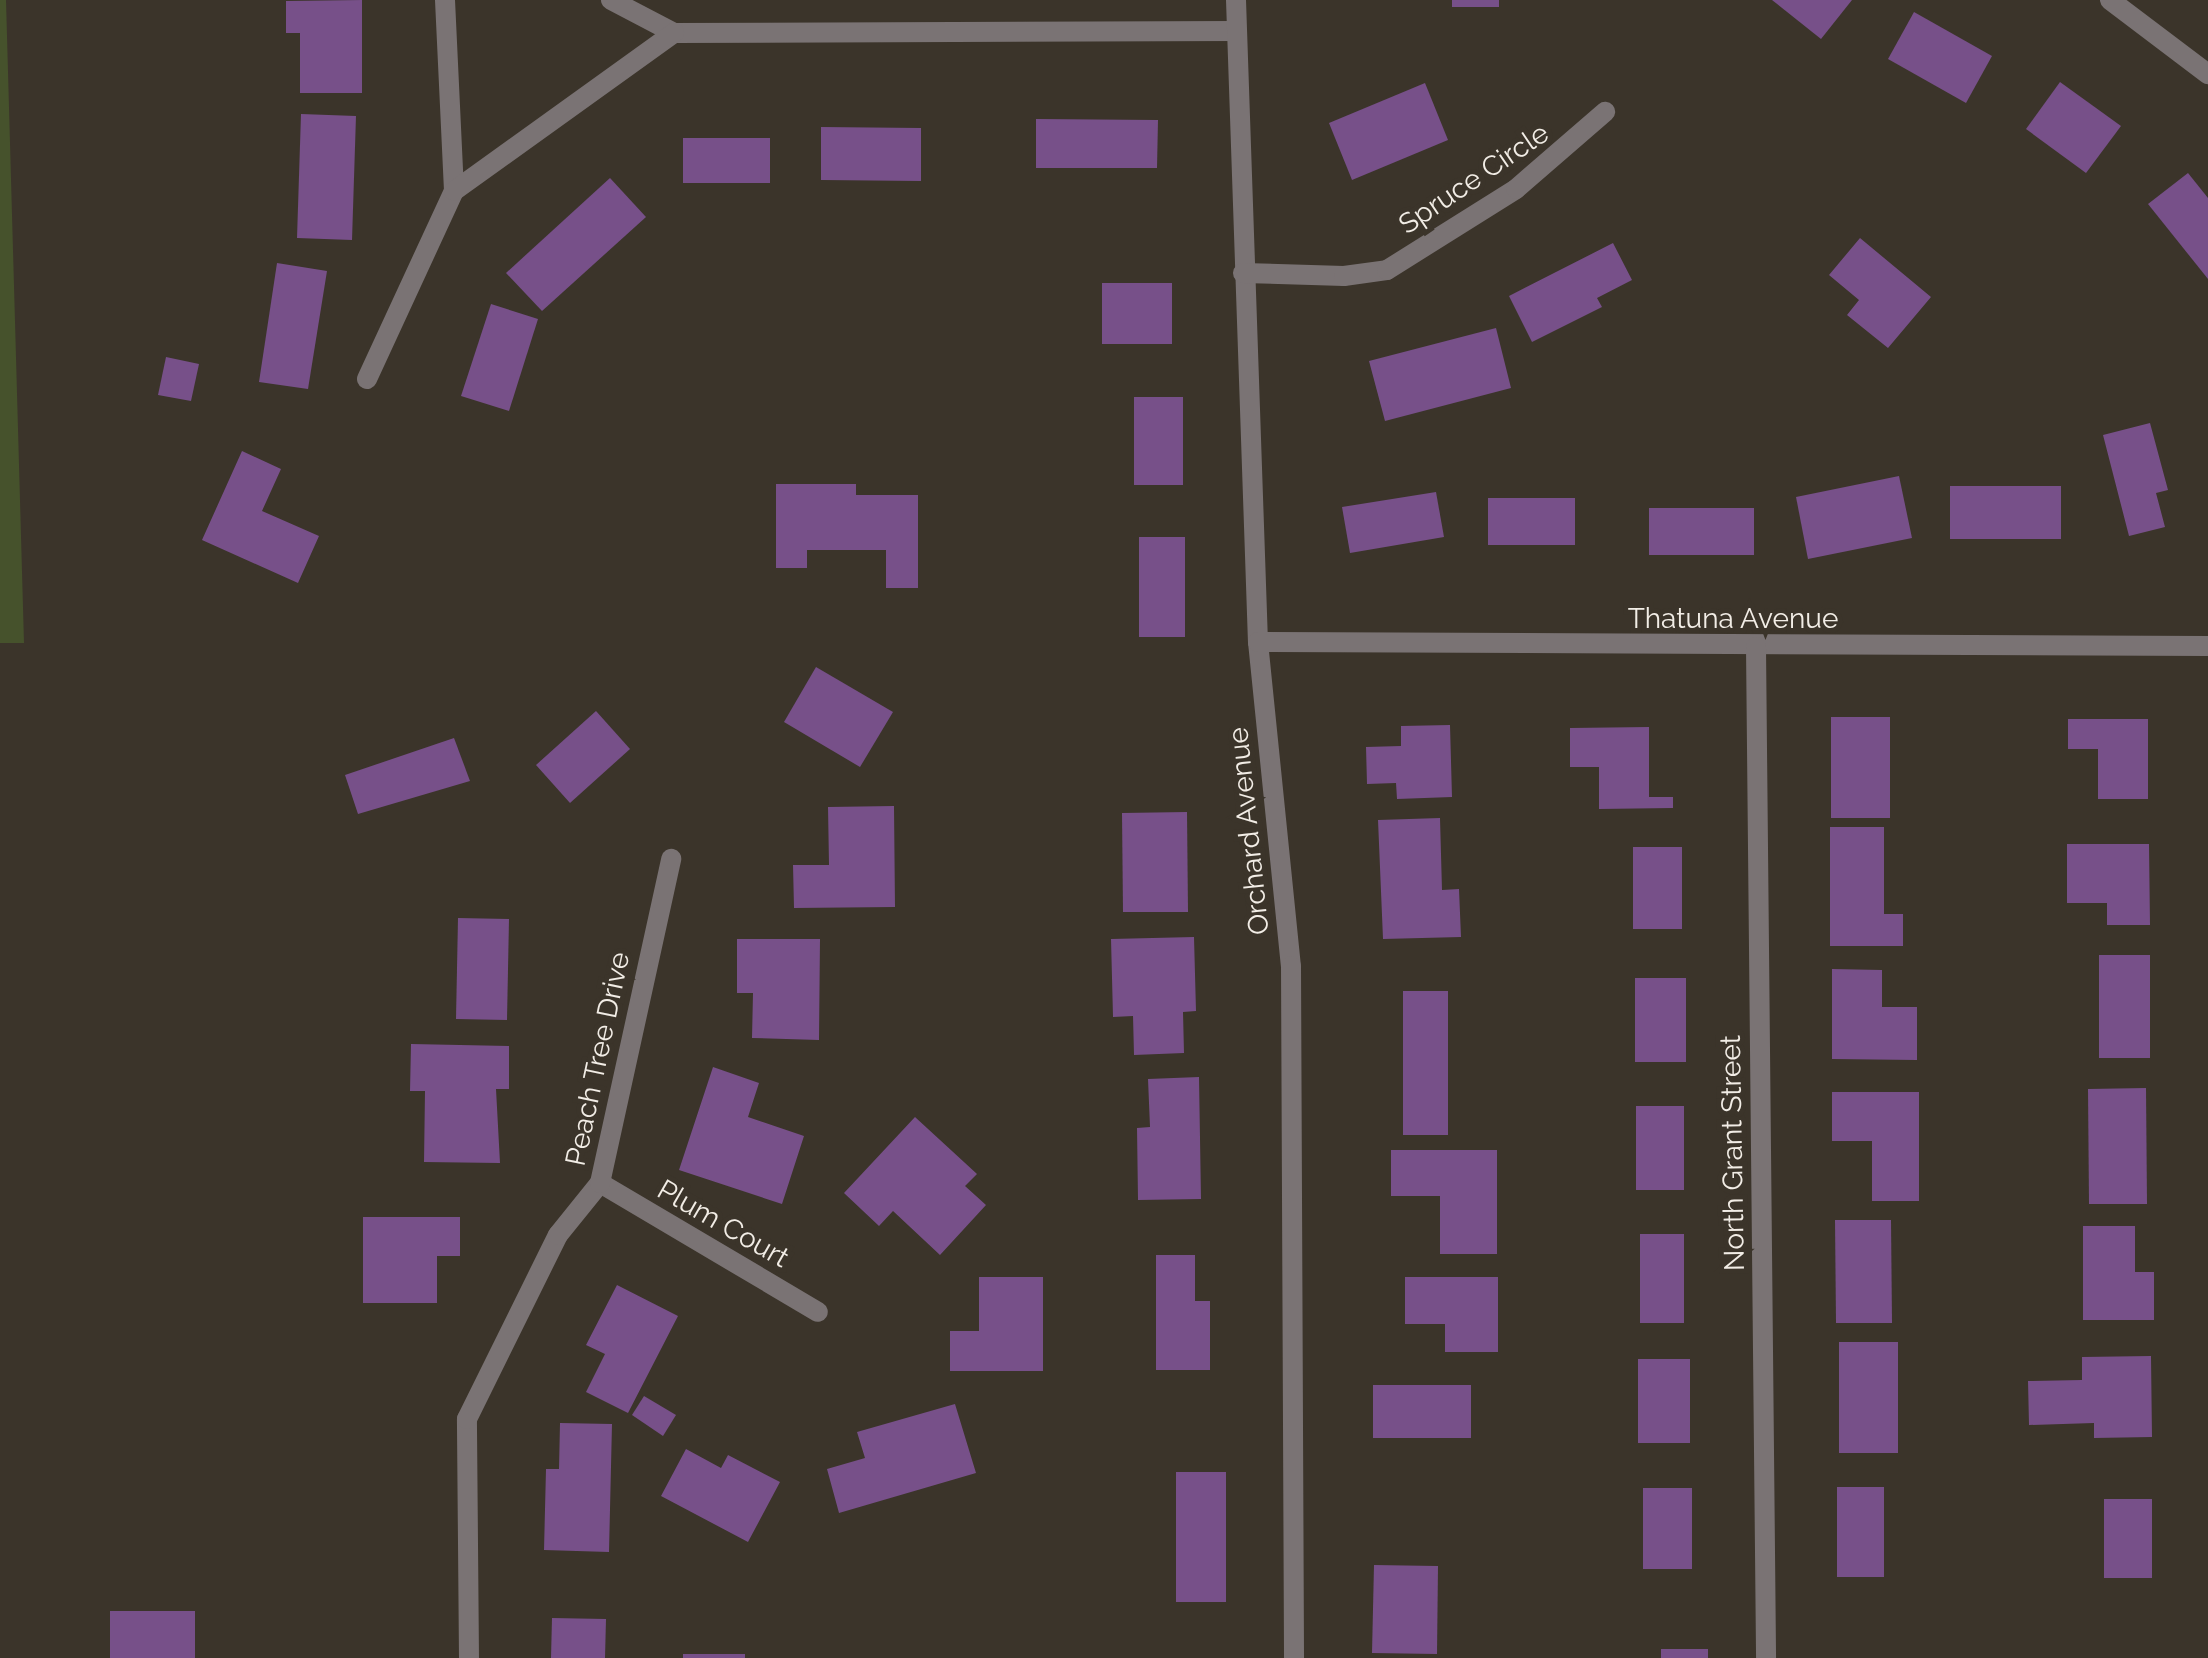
<!DOCTYPE html>
<style>
body{margin:0}
#map{position:relative;width:2208px;height:1658px;overflow:hidden;background:#3b342a;font-family:Raleway,sans-serif}
div>[style]{position:absolute}
.green>*{inset:0;background:#46522c}
.building>*{inset:0;background:#775089}
.minor>*{height:20px;margin:-10px;padding:0 10px;transform-origin:10px;border-radius:10px;background:#7a7374}
span{translate:-50% -50%;white-space:nowrap;text-align:center;line-height:1.15;-webkit-text-stroke:10px #3b342a;paint-order:stroke}
.street-label{font-size:28px;color:#f2ede6}
</style>
<div id="map">
<div class="green">
<i style="clip-path:polygon(0 0,6px 0,24px 643px,0 643px)"></i>
</div>
<div class="building">
<i style="clip-path:polygon(362px 0,362px 93px,300px 93px,300px 33px,286px 33px,286px 1px)"></i>
<i style="clip-path:polygon(1452px 0,1499px 0,1499px 7px,1452px 7px)"></i>
<i style="clip-path:polygon(1772px 0,1852px 0,1821px 39px)"></i>
<i style="clip-path:polygon(1914px 12px,1992px 56px,1966px 103px,1888px 59px)"></i>
<i style="clip-path:polygon(2060px 82px,2121px 126px,2086px 173px,2026px 129px)"></i>
<i style="clip-path:polygon(1425px 83px,1448px 140px,1352px 180px,1329px 123px)"></i>
<i style="clip-path:polygon(301px 114px,356px 116px,352px 240px,297px 238px)"></i>
<i style="clip-path:polygon(1036px 119px,1158px 120px,1157px 168px,1036px 168px)"></i>
<i style="clip-path:polygon(821px 127px,921px 128px,921px 181px,821px 180px)"></i>
<i style="clip-path:polygon(683px 138px,770px 138px,770px 183px,683px 183px)"></i>
<i style="clip-path:polygon(2188px 173px,2208px 198px,2208px 279px,2148px 204px)"></i>
<i style="clip-path:polygon(610px 178px,646px 217px,542px 311px,506px 273px)"></i>
<i style="clip-path:polygon(1860px 238px,1931px 297px,1888px 348px,1847px 315px,1859px 300px,1829px 275px)"></i>
<i style="clip-path:polygon(1613px 243px,1632px 280px,1597px 298px,1602px 307px,1532px 342px,1509px 296px)"></i>
<i style="clip-path:polygon(277px 263px,327px 271px,308px 389px,259px 382px)"></i>
<i style="clip-path:polygon(1102px 283px,1172px 283px,1172px 344px,1102px 344px)"></i>
<i style="clip-path:polygon(491px 304px,538px 319px,509px 411px,461px 396px)"></i>
<i style="clip-path:polygon(1496px 328px,1511px 388px,1385px 421px,1369px 361px)"></i>
<i style="clip-path:polygon(166px 357px,199px 364px,191px 401px,158px 395px)"></i>
<i style="clip-path:polygon(1134px 397px,1183px 397px,1183px 485px,1134px 485px)"></i>
<i style="clip-path:polygon(2150px 423px,2168px 490px,2156px 493px,2165px 527px,2129px 536px,2103px 435px)"></i>
<i style="clip-path:polygon(242px 451px,281px 469px,262px 511px,319px 536px,298px 583px,202px 540px)"></i>
<i style="clip-path:polygon(1899px 476px,1912px 538px,1808px 559px,1796px 497px)"></i>
<i style="clip-path:polygon(776px 484px,856px 484px,856px 495px,918px 495px,918px 588px,886px 588px,886px 550px,807px 550px,807px 568px,776px 568px)"></i>
<i style="clip-path:polygon(1950px 486px,2061px 486px,2061px 539px,1950px 539px)"></i>
<i style="clip-path:polygon(1436px 492px,1444px 537px,1350px 553px,1342px 507px)"></i>
<i style="clip-path:polygon(1488px 498px,1575px 498px,1575px 545px,1488px 545px)"></i>
<i style="clip-path:polygon(1649px 508px,1754px 508px,1754px 555px,1649px 555px)"></i>
<i style="clip-path:polygon(1139px 537px,1185px 537px,1185px 637px,1139px 637px)"></i>
<i style="clip-path:polygon(816px 667px,893px 712px,860px 767px,784px 722px)"></i>
<i style="clip-path:polygon(596px 711px,630px 749px,570px 803px,536px 765px)"></i>
<i style="clip-path:polygon(1831px 717px,1890px 717px,1890px 818px,1831px 818px)"></i>
<i style="clip-path:polygon(2068px 719px,2148px 719px,2148px 799px,2098px 799px,2098px 749px,2068px 749px)"></i>
<i style="clip-path:polygon(1450px 725px,1452px 797px,1397px 799px,1396px 783px,1367px 784px,1366px 747px,1401px 746px,1401px 726px)"></i>
<i style="clip-path:polygon(1649px 727px,1649px 797px,1673px 797px,1673px 808px,1599px 809px,1599px 767px,1570px 767px,1570px 728px)"></i>
<i style="clip-path:polygon(454px 738px,470px 781px,358px 814px,345px 775px)"></i>
<i style="clip-path:polygon(894px 806px,895px 907px,794px 908px,793px 865px,829px 865px,828px 807px)"></i>
<i style="clip-path:polygon(1187px 812px,1188px 912px,1123px 912px,1122px 813px)"></i>
<i style="clip-path:polygon(1440px 818px,1442px 890px,1459px 889px,1461px 937px,1383px 939px,1378px 820px)"></i>
<i style="clip-path:polygon(1830px 827px,1884px 827px,1884px 914px,1903px 914px,1903px 946px,1830px 946px)"></i>
<i style="clip-path:polygon(2067px 844px,2149px 844px,2150px 925px,2107px 925px,2107px 903px,2067px 903px)"></i>
<i style="clip-path:polygon(1633px 847px,1682px 847px,1682px 929px,1633px 929px)"></i>
<i style="clip-path:polygon(458px 918px,509px 919px,507px 1020px,456px 1019px)"></i>
<i style="clip-path:polygon(1194px 937px,1196px 1011px,1183px 1012px,1184px 1053px,1134px 1055px,1133px 1016px,1113px 1017px,1111px 939px)"></i>
<i style="clip-path:polygon(737px 939px,820px 939px,819px 1040px,752px 1038px,753px 993px,737px 993px)"></i>
<i style="clip-path:polygon(2099px 955px,2150px 955px,2150px 1058px,2099px 1058px)"></i>
<i style="clip-path:polygon(1832px 969px,1882px 970px,1882px 1007px,1917px 1007px,1917px 1060px,1832px 1059px)"></i>
<i style="clip-path:polygon(1635px 978px,1686px 978px,1686px 1062px,1635px 1062px)"></i>
<i style="clip-path:polygon(1403px 991px,1448px 991px,1448px 1135px,1403px 1135px)"></i>
<i style="clip-path:polygon(411px 1044px,509px 1046px,509px 1089px,496px 1089px,500px 1163px,424px 1162px,425px 1091px,410px 1091px)"></i>
<i style="clip-path:polygon(713px 1067px,759px 1083px,748px 1117px,804px 1136px,782px 1204px,679px 1170px)"></i>
<i style="clip-path:polygon(1199px 1077px,1201px 1199px,1138px 1200px,1137px 1128px,1150px 1127px,1148px 1079px)"></i>
<i style="clip-path:polygon(2146px 1088px,2147px 1204px,2089px 1204px,2088px 1089px)"></i>
<i style="clip-path:polygon(1832px 1092px,1919px 1092px,1919px 1201px,1872px 1201px,1872px 1141px,1832px 1141px)"></i>
<i style="clip-path:polygon(1636px 1106px,1684px 1106px,1684px 1190px,1636px 1190px)"></i>
<i style="clip-path:polygon(915px 1117px,977px 1174px,965px 1186px,986px 1205px,940px 1255px,893px 1211px,879px 1226px,844px 1193px)"></i>
<i style="clip-path:polygon(1391px 1150px,1497px 1150px,1497px 1254px,1440px 1254px,1440px 1196px,1391px 1196px)"></i>
<i style="clip-path:polygon(363px 1217px,460px 1217px,460px 1256px,437px 1256px,437px 1303px,363px 1303px)"></i>
<i style="clip-path:polygon(1835px 1220px,1891px 1220px,1892px 1323px,1836px 1323px)"></i>
<i style="clip-path:polygon(2083px 1226px,2135px 1226px,2135px 1272px,2154px 1272px,2154px 1320px,2083px 1320px)"></i>
<i style="clip-path:polygon(1640px 1234px,1684px 1234px,1684px 1323px,1640px 1323px)"></i>
<i style="clip-path:polygon(1156px 1255px,1195px 1255px,1195px 1301px,1210px 1301px,1210px 1370px,1156px 1370px)"></i>
<i style="clip-path:polygon(979px 1277px,1043px 1277px,1043px 1371px,950px 1371px,950px 1331px,979px 1331px)"></i>
<i style="clip-path:polygon(1405px 1277px,1498px 1277px,1498px 1352px,1445px 1352px,1445px 1324px,1405px 1324px)"></i>
<i style="clip-path:polygon(617px 1285px,678px 1316px,628px 1413px,586px 1392px,605px 1354px,586px 1345px)"></i>
<i style="clip-path:polygon(1839px 1342px,1898px 1342px,1898px 1453px,1839px 1453px)"></i>
<i style="clip-path:polygon(2151px 1356px,2152px 1437px,2094px 1438px,2094px 1423px,2029px 1425px,2028px 1381px,2082px 1380px,2082px 1357px)"></i>
<i style="clip-path:polygon(1638px 1359px,1690px 1359px,1690px 1443px,1638px 1443px)"></i>
<i style="clip-path:polygon(1373px 1385px,1471px 1385px,1471px 1438px,1373px 1438px)"></i>
<i style="clip-path:polygon(644px 1396px,676px 1415px,663px 1436px,632px 1415px)"></i>
<i style="clip-path:polygon(955px 1404px,976px 1473px,839px 1513px,827px 1469px,865px 1458px,857px 1432px)"></i>
<i style="clip-path:polygon(560px 1423px,612px 1424px,609px 1552px,544px 1550px,546px 1469px,559px 1469px)"></i>
<i style="clip-path:polygon(686px 1449px,721px 1468px,728px 1455px,780px 1482px,748px 1542px,661px 1496px)"></i>
<i style="clip-path:polygon(1176px 1472px,1226px 1472px,1226px 1602px,1176px 1602px)"></i>
<i style="clip-path:polygon(1837px 1487px,1884px 1487px,1884px 1577px,1837px 1577px)"></i>
<i style="clip-path:polygon(1643px 1488px,1692px 1488px,1692px 1569px,1643px 1569px)"></i>
<i style="clip-path:polygon(2104px 1499px,2152px 1499px,2152px 1578px,2104px 1578px)"></i>
<i style="clip-path:polygon(1374px 1565px,1438px 1566px,1437px 1654px,1372px 1653px)"></i>
<i style="clip-path:polygon(110px 1611px,195px 1611px,195px 1658px,110px 1658px)"></i>
<i style="clip-path:polygon(552px 1618px,606px 1619px,605px 1658px,551px 1658px)"></i>
<i style="clip-path:polygon(1661px 1649px,1708px 1649px,1708px 1658px,1661px 1658px)"></i>
<i style="clip-path:polygon(683px 1654px,745px 1654px,745px 1658px,683px 1658px)"></i>
</div>
<div class="minor">
<i style="left:445px;top:0;width:191px;rotate:87.3deg"></i>
<i style="left:611px;top:0;width:71px;rotate:27.6deg"></i>
<i style="left:674px;top:33px;width:562px;rotate:-0.2deg"></i>
<i style="left:1236px;top:0;width:642px;rotate:88.04deg"></i>
<i style="left:1258px;top:642px;width:326px;rotate:84.2deg"></i>
<i style="left:1291px;top:966px;width:692px;rotate:89.75deg"></i>
<i style="left:2110px;top:0;width:123px;rotate:37.1deg"></i>
<i style="left:1243px;top:273px;width:101px;rotate:1.7deg"></i>
<i style="left:1344px;top:276px;width:43px;rotate:-7.9deg"></i>
<i style="left:1387px;top:270px;width:152px;rotate:-32.1deg"></i>
<i style="left:1516px;top:189px;width:118px;rotate:-40.9deg"></i>
<i style="left:367px;top:379px;width:207px;rotate:-65.2deg"></i>
<i style="left:454px;top:191px;width:271px;rotate:-35.7deg"></i>
<i style="left:1258px;top:642px;width:950px;rotate:0.24deg"></i>
<i style="left:1756px;top:647px;width:1011px;rotate:89.43deg"></i>
<i style="left:600px;top:1183px;width:253px;rotate:30.6deg"></i>
<i style="left:469px;top:1658px;width:239px;rotate:-90.5deg"></i>
<i style="left:467px;top:1419px;width:205px;rotate:-63.7deg"></i>
<i style="left:558px;top:1235px;width:67px;rotate:-51.1deg"></i>
<i style="left:600px;top:1183px;width:332px;rotate:-77.6deg"></i>
</div>
<div class="street-label">
<span style="left:1474px;top:179px;rotate:-34deg">Spruce Circle</span>
<span style="left:1733px;top:619px">Thatuna Avenue</span>
<span style="left:1249px;top:831px;rotate:-96deg">Orchard Avenue</span>
<span style="left:598px;top:1059px;rotate:-78deg">Peach Tree Drive</span>
<span style="left:1733px;top:1153px;rotate:-91deg">North Grant Street</span>
<span style="left:723px;top:1224px;rotate:30deg">Plum Court</span>
</div>
</div>
